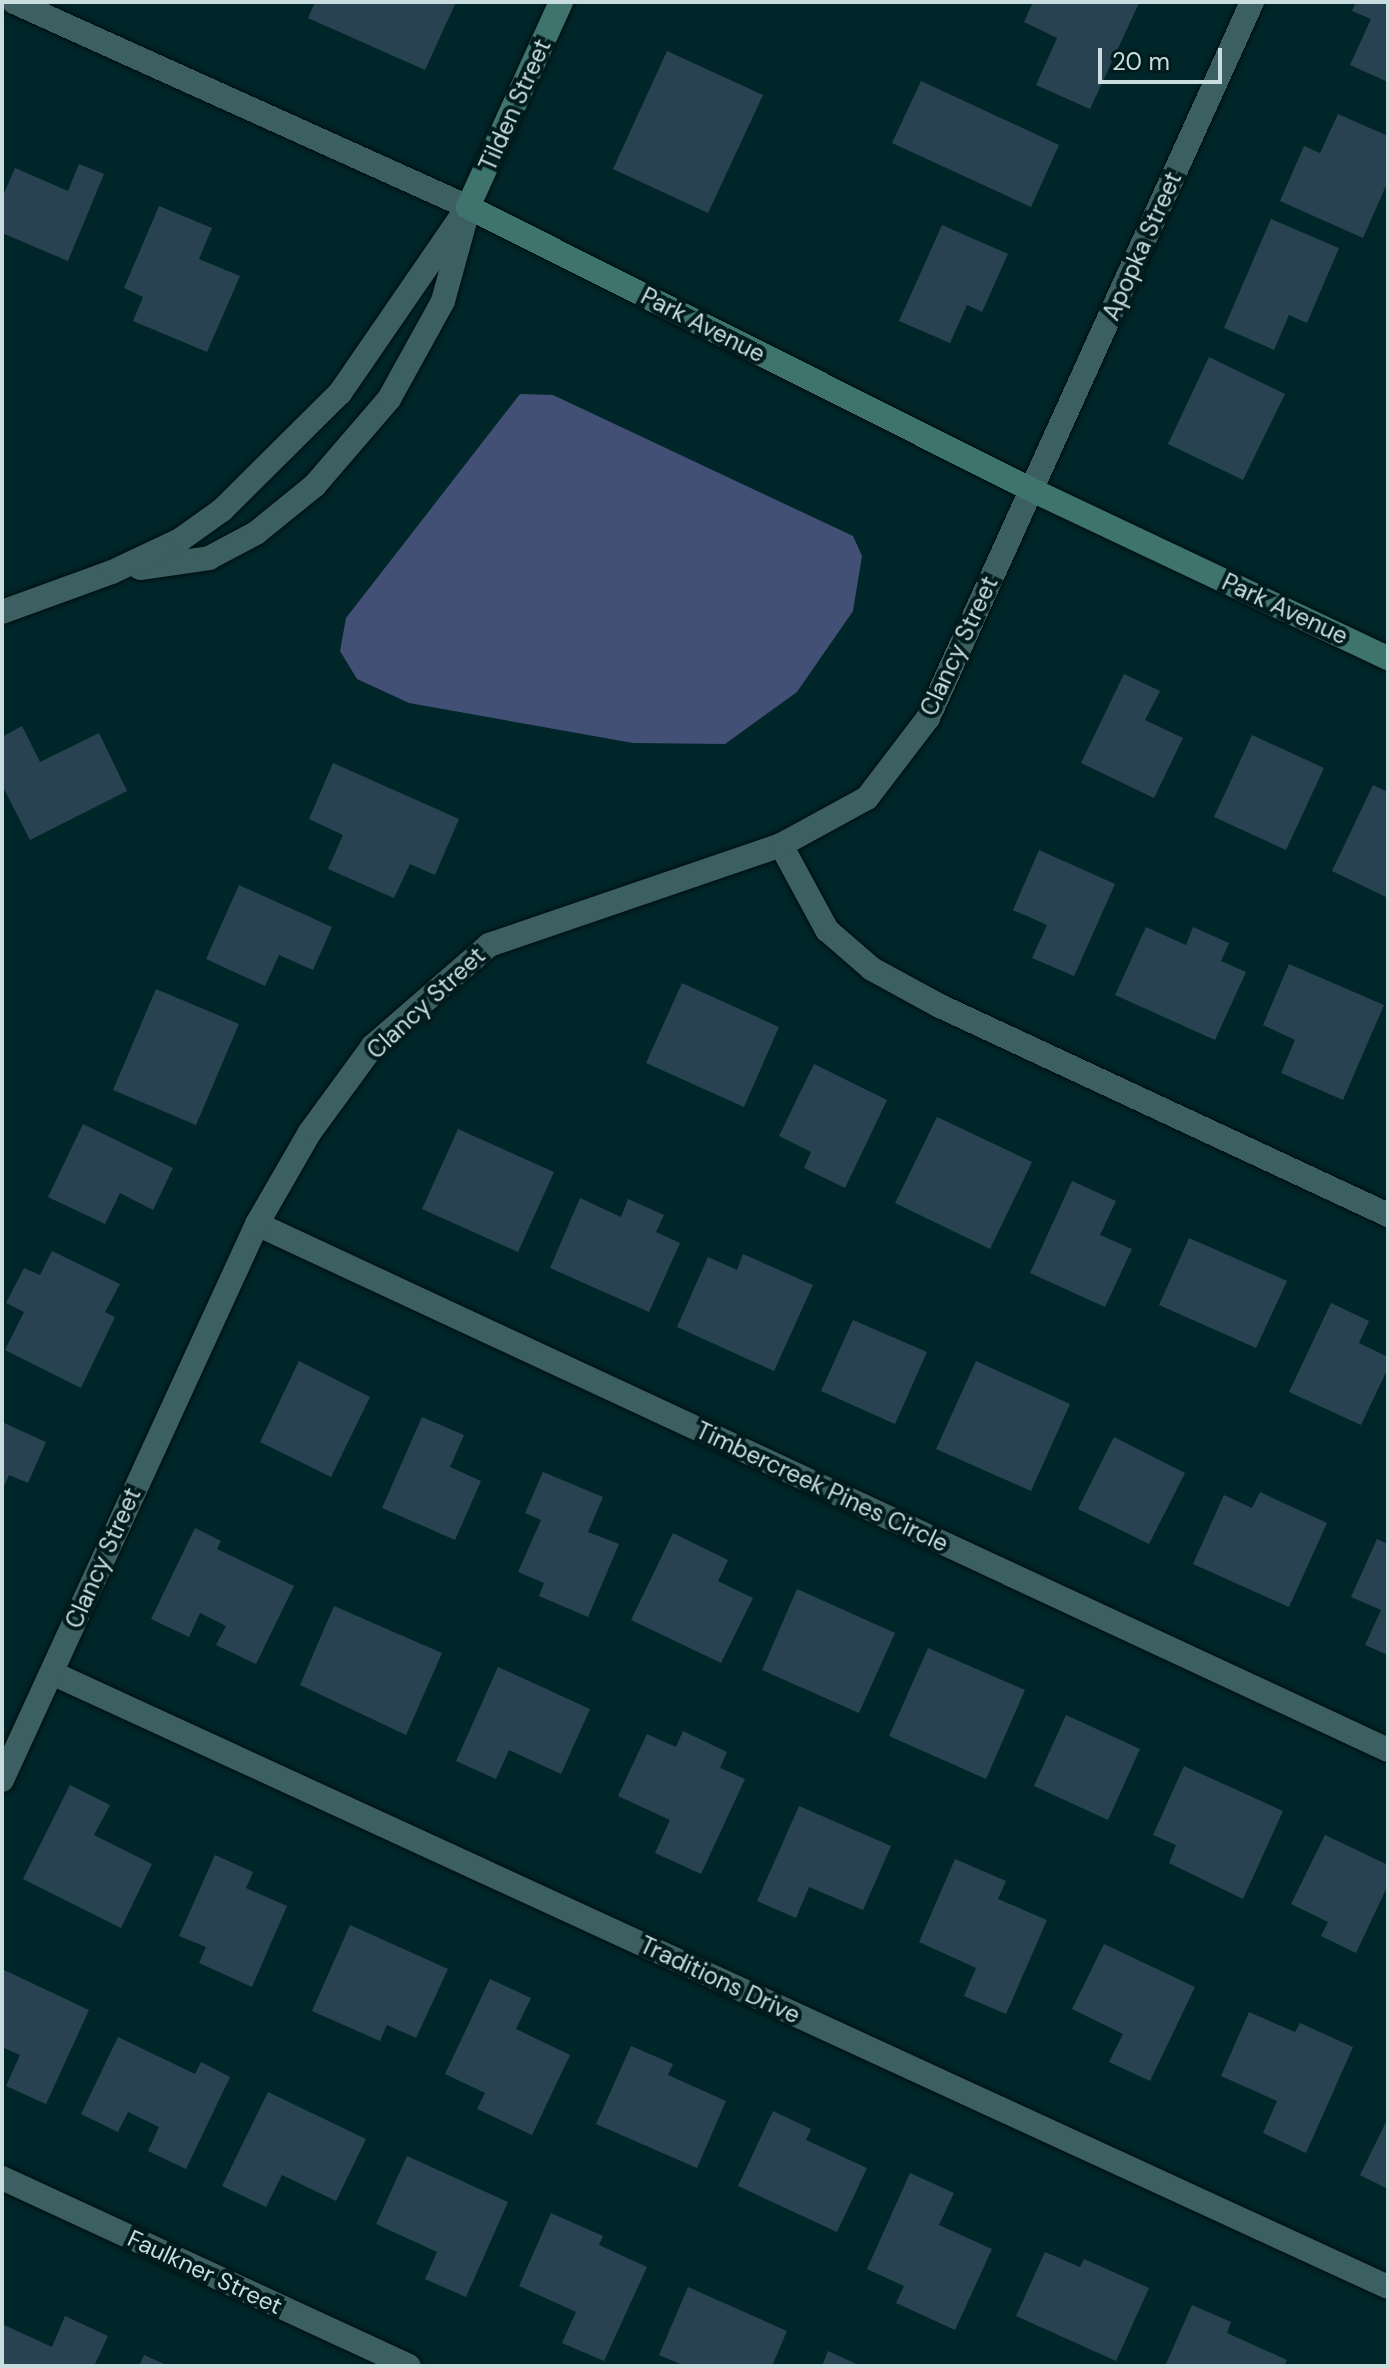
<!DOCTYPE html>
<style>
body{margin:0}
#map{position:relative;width:1390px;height:2368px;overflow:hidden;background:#012629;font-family:"DM Sans",sans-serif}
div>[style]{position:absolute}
.water>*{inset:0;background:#415074}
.building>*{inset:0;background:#284251}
.roads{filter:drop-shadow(0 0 2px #000e10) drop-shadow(0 0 2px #000e10)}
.street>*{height:24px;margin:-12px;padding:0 12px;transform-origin:12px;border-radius:12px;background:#3c5f62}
.secondary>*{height:24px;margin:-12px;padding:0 12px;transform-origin:12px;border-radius:12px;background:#3f736d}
span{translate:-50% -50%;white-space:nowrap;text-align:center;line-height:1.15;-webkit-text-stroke:8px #021c1e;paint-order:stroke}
.street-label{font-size:24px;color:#c9dcde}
.frame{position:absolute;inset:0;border:4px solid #c9dcde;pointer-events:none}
.scale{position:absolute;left:1098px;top:48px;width:124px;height:36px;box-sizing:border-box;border:4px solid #c9dcde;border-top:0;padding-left:10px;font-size:24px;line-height:28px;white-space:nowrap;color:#c9dcde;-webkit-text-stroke:6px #021c1e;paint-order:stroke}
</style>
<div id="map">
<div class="water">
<i style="clip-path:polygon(520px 394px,553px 395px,853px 536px,862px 556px,853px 611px,797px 692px,725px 744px,633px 743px,409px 703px,357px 679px,340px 651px,346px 618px)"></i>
</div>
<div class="building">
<i style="clip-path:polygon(315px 2px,456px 2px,425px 70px,308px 18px)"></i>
<i style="clip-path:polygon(1033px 2px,1139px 3px,1090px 109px,1036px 85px,1057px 38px,1024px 22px)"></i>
<i style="clip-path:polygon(1356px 2px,1388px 2px,1388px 82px,1350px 65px,1371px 19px,1352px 11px)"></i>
<i style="clip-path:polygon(667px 51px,763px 95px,708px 213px,613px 169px)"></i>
<i style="clip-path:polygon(921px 81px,1059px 145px,1031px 207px,892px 143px)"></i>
<i style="clip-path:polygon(1338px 114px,1388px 136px,1388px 181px,1363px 238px,1280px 201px,1304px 146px,1320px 153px)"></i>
<i style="clip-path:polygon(79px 164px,104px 174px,68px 261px,2px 233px,2px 198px,15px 168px,68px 191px)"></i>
<i style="clip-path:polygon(159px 206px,212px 228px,199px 259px,240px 276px,207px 352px,133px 321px,143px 297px,124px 288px)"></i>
<i style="clip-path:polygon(1271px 219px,1339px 248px,1307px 323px,1289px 315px,1274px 350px,1224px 328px)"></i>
<i style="clip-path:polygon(942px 225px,1008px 254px,982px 312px,967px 305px,950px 343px,899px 321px)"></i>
<i style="clip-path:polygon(1209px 357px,1285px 394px,1243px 480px,1168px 444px)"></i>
<i style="clip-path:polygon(1124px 674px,1160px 691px,1145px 720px,1183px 738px,1154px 798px,1081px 763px)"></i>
<i style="clip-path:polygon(22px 726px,40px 762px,99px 733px,127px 791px,30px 840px,2px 785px,2px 737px)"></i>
<i style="clip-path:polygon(1252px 735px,1324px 768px,1286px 850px,1214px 817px)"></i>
<i style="clip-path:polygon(333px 763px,459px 819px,435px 875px,410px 864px,394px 898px,328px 869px,343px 835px,309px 819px)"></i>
<i style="clip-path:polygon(1373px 785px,1388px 792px,1388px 898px,1332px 871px)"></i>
<i style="clip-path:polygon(1039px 850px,1115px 884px,1074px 976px,1032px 958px,1047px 925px,1013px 910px)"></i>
<i style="clip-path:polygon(239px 885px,332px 927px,313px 970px,279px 955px,265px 986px,206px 959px)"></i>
<i style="clip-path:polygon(1146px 927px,1186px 945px,1193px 927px,1229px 943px,1221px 961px,1246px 972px,1215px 1040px,1115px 995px)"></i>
<i style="clip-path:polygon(1289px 964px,1384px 1005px,1343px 1100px,1281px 1073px,1295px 1040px,1263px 1025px)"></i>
<i style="clip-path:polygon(682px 983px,779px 1027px,744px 1107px,646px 1063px)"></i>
<i style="clip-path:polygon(156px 989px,239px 1024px,196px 1125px,113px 1090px)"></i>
<i style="clip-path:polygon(814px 1064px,887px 1100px,845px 1188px,804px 1168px,811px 1152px,779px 1136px)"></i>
<i style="clip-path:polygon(937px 1117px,1032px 1162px,990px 1249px,895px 1203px)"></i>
<i style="clip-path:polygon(83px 1124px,173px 1168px,153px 1210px,120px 1193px,105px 1224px,48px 1197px)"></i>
<i style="clip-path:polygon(458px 1129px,554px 1172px,518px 1252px,422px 1209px)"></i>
<i style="clip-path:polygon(1072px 1181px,1116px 1201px,1100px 1235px,1132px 1249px,1105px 1307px,1030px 1273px)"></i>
<i style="clip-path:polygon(580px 1198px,621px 1217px,628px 1199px,664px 1215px,656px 1232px,680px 1243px,649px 1312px,550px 1268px)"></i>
<i style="clip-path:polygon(1189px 1238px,1287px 1281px,1256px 1348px,1159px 1305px)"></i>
<i style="clip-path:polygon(52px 1251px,120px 1284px,105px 1312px,115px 1317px,81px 1388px,5px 1350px,24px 1312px,6px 1303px,24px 1268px,40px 1275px)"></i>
<i style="clip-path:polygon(743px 1254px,813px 1285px,774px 1371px,677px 1327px,708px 1257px,737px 1270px)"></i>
<i style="clip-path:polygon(1331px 1303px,1369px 1321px,1359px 1343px,1388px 1357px,1388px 1368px,1361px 1425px,1289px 1392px)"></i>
<i style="clip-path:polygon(853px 1320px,927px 1352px,895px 1424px,821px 1391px)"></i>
<i style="clip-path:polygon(299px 1361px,370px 1397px,331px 1477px,260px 1442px)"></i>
<i style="clip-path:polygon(976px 1361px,1070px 1404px,1031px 1491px,936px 1449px)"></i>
<i style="clip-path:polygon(422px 1417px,464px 1435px,450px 1467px,481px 1481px,455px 1540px,382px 1508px)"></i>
<i style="clip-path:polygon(2px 1422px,46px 1442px,28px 1483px,9px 1475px,2px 1491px)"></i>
<i style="clip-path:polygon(1114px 1437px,1185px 1473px,1149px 1544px,1078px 1509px)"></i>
<i style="clip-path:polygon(543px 1472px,603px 1497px,588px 1532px,619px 1544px,588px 1617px,539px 1596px,544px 1583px,518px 1572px,541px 1520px,525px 1513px)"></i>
<i style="clip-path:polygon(1260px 1492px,1327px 1523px,1289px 1607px,1193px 1564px,1224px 1495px,1252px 1508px)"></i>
<i style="clip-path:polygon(195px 1528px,221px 1541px,217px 1549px,294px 1586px,256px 1664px,216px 1645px,226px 1626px,200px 1613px,189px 1637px,151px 1619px)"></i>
<i style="clip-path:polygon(673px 1533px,728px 1560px,718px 1581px,753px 1598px,721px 1663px,631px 1620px)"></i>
<i style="clip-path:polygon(1377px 1539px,1388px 1544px,1388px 1655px,1365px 1645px,1381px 1610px,1351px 1597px)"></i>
<i style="clip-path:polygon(797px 1589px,895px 1633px,859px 1713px,762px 1670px)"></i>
<i style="clip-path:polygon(334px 1606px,442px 1653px,406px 1735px,300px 1685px)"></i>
<i style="clip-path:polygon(928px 1648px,1025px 1690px,986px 1779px,889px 1736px)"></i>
<i style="clip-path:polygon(498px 1667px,590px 1709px,561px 1774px,509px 1750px,496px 1779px,456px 1761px)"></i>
<i style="clip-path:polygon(1066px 1715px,1140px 1749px,1108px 1820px,1034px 1786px)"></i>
<i style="clip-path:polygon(683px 1731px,727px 1752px,720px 1768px,745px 1779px,701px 1874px,655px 1853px,670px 1820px,618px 1796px,647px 1734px,676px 1747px)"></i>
<i style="clip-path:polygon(1184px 1766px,1283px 1811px,1243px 1899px,1169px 1863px,1176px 1845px,1153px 1835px)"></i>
<i style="clip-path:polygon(70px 1785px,110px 1805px,94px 1835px,152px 1864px,121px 1928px,23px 1879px)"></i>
<i style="clip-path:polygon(799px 1806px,891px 1846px,863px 1910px,809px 1887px,796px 1918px,757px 1901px)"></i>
<i style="clip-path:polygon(1325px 1835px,1388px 1865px,1388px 1885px,1356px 1953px,1321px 1936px,1328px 1922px,1291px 1904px)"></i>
<i style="clip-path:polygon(215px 1855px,253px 1872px,246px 1888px,287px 1906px,252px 1987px,199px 1963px,206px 1947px,179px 1936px)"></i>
<i style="clip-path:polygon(955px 1859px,1006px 1881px,998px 1899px,1047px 1920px,1006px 2014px,964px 1996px,976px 1968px,919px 1942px)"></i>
<i style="clip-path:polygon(350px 1925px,448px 1969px,416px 2038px,387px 2025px,380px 2041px,312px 2011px)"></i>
<i style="clip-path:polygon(1104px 1944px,1195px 1987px,1150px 2081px,1109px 2062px,1123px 2034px,1072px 2009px)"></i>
<i style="clip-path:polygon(2px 1969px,89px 2010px,46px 2104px,6px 2086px,20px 2055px,2px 2047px)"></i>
<i style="clip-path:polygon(490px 1979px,531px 1998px,516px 2029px,570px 2055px,532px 2135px,477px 2109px,485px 2093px,445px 2074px)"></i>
<i style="clip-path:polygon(1249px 2012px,1295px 2032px,1300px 2023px,1353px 2047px,1306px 2153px,1263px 2133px,1277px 2101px,1221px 2076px)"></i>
<i style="clip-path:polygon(118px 2037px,195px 2074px,201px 2062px,230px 2077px,186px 2169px,148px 2151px,159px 2127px,128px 2112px,118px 2132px,81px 2114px)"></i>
<i style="clip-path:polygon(631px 2046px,673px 2064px,668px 2075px,726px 2101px,697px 2168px,596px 2124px)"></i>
<i style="clip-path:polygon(268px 2092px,366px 2139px,336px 2201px,282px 2175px,266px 2207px,222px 2186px)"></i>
<i style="clip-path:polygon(773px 2111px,811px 2129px,806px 2140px,867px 2168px,837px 2232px,738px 2186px)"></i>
<i style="clip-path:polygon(1388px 2118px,1388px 2189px,1360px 2175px)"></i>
<i style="clip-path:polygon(407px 2156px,508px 2202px,466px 2297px,425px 2279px,437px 2252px,376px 2224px)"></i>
<i style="clip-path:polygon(910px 2173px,954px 2193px,939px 2225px,992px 2249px,955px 2330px,896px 2303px,904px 2286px,867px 2269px)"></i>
<i style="clip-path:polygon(551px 2213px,603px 2236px,599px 2245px,647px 2267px,604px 2361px,562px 2343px,576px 2312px,519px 2286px)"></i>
<i style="clip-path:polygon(1045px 2252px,1080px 2267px,1084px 2259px,1149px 2288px,1116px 2361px,1016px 2316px)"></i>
<i style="clip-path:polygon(688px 2287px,787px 2331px,772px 2366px,685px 2366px,659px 2355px)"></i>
<i style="clip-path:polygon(1192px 2305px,1231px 2322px,1227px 2333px,1287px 2360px,1284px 2366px,1165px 2366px)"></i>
<i style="clip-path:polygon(65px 2316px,108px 2336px,94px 2366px,2px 2366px,2px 2324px,52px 2347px)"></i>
<i style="clip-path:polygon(828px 2351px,861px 2366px,822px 2366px)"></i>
<i style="clip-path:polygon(144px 2355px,169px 2366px,139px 2366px)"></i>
</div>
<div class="roads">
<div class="street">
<i style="left:14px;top:2px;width:498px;rotate:24.3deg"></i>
<i style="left:140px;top:568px;width:70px;rotate:-8.2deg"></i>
<i style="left:209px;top:558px;width:53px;rotate:-28deg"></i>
<i style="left:256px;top:533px;width:76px;rotate:-39.1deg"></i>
<i style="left:315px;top:485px;width:113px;rotate:-49.3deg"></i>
<i style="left:389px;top:399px;width:112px;rotate:-61.1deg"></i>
<i style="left:443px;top:301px;width:83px;rotate:-74.6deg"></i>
<i style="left:2px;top:612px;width:117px;rotate:-20deg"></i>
<i style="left:112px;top:572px;width:75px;rotate:-25.2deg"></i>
<i style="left:180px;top:540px;width:52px;rotate:-35.5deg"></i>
<i style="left:222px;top:510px;width:166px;rotate:-44.8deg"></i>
<i style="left:340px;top:393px;width:226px;rotate:-55.5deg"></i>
<i style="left:781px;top:845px;width:97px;rotate:61.6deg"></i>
<i style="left:827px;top:930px;width:60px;rotate:40.9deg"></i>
<i style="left:872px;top:969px;width:77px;rotate:28.6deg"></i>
<i style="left:940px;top:1006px;width:494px;rotate:25deg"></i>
<i style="left:257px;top:1224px;width:1247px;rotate:24.94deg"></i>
<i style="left:52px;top:1673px;width:1470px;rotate:24.68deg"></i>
<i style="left:2px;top:1780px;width:612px;rotate:-65.36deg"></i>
<i style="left:257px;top:1224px;width:106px;rotate:-60.1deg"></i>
<i style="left:310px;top:1132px;width:107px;rotate:-53.8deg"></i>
<i style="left:373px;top:1046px;width:154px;rotate:-41deg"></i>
<i style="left:489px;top:945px;width:309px;rotate:-18.9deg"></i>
<i style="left:781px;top:845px;width:98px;rotate:-28.7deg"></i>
<i style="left:867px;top:798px;width:101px;rotate:-52.7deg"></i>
<i style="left:928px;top:718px;width:786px;rotate:-65.65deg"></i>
<i style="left:2px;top:2178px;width:448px;rotate:24.8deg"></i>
</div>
<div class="secondary">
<i style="left:561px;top:2px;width:225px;rotate:114.4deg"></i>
<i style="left:468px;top:207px;width:631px;rotate:26.65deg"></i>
<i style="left:1032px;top:490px;width:394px;rotate:25.3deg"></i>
</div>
</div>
<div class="street-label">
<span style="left:515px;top:105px;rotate:-66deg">Tilden Street</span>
<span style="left:1142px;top:246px;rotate:-66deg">Apopka Street</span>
<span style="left:703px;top:325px;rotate:27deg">Park Avenue</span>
<span style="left:1285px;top:609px;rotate:25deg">Park Avenue</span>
<span style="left:959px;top:646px;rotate:-65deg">Clancy Street</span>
<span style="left:426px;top:1003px;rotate:-43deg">Clancy Street</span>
<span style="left:822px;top:1487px;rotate:25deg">Timbercreek Pines Circle</span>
<span style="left:103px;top:1558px;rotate:-66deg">Clancy Street</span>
<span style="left:720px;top:1980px;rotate:25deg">Traditions Drive</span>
<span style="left:205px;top:2272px;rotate:25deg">Faulkner Street</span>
</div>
<div class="frame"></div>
<div class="scale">20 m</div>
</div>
